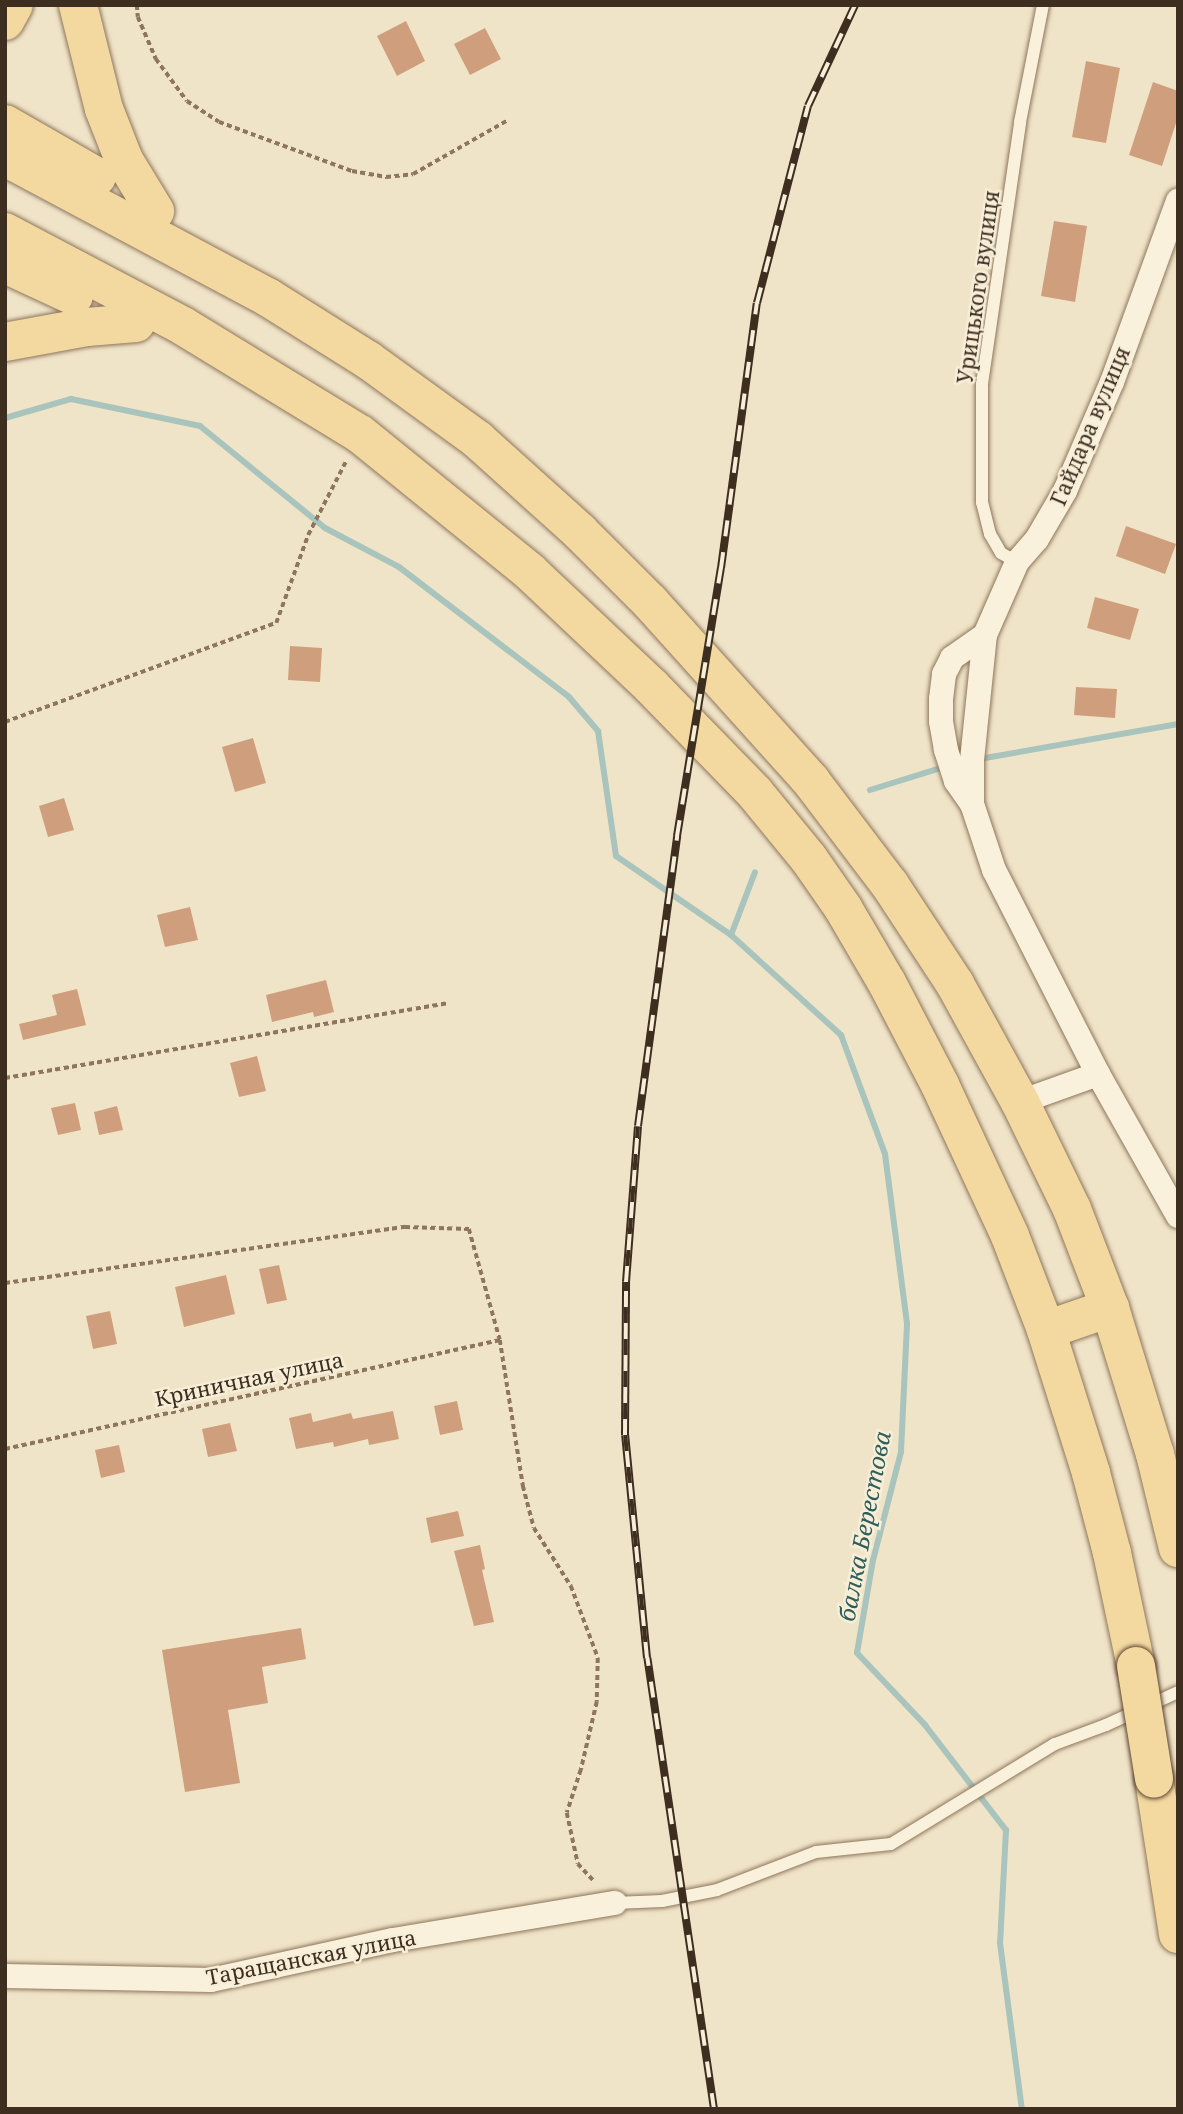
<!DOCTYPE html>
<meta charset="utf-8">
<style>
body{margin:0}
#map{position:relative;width:1183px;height:2114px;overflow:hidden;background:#f0e4c8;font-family:"Noto Serif",serif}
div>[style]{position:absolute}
.stream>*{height:6px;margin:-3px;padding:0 3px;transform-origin:3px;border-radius:3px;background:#a9c4bc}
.building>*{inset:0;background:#cf9f7d}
.path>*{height:3.5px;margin-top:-1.75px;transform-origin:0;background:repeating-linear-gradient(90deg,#8d765c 0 5px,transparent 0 8.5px)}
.roads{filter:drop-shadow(0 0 2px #8d765c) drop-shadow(0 0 2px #8d765c)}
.lane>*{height:12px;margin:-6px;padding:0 6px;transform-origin:6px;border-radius:6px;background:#faf1dc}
.street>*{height:24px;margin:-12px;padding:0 12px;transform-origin:12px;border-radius:12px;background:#faf1dc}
.primary>*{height:38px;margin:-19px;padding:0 19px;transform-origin:19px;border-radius:19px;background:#f3d9a0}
.rail>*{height:8px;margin-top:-4px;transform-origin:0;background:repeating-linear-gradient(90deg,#f7eed8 0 16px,#3d2e20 0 32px);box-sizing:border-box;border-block:2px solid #3d2e20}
.bridges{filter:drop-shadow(0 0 2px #5b4430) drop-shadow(0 0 2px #5b4430)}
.primary-bridge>*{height:38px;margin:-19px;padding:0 19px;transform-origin:19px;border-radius:19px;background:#f3d9a0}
span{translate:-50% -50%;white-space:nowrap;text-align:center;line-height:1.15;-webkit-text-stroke:5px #f7eed8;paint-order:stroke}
.street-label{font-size:21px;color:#3d2e20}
.water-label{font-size:23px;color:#2f5d5a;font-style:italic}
.frame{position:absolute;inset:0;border:7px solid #3d2e20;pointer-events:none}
</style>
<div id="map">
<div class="stream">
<i style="left:5px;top:418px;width:69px;rotate:-16.1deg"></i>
<i style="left:71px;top:399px;width:132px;rotate:11.8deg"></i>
<i style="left:200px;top:426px;width:161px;rotate:39.2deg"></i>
<i style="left:325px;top:528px;width:84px;rotate:27.8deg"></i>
<i style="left:399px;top:567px;width:214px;rotate:37.4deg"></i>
<i style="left:569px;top:697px;width:45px;rotate:49.5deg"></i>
<i style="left:598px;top:731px;width:126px;rotate:81.8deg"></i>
<i style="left:616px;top:856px;width:140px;rotate:34.5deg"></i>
<i style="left:731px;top:935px;width:149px;rotate:42.3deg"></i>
<i style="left:841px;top:1035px;width:127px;rotate:69.7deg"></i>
<i style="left:885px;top:1154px;width:171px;rotate:82.6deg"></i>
<i style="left:907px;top:1324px;width:128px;rotate:92.7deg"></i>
<i style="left:901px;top:1452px;width:112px;rotate:104.5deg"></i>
<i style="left:873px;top:1560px;width:94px;rotate:99.8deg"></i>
<i style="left:857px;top:1653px;width:99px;rotate:46.6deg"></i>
<i style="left:925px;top:1725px;width:133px;rotate:52.4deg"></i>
<i style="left:1006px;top:1830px;width:113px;rotate:93deg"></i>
<i style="left:1000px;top:1943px;width:167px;rotate:82.5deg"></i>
<i style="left:985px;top:758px;width:196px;rotate:-10deg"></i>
<i style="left:870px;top:790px;width:77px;rotate:-17.3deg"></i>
<i style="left:731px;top:935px;width:67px;rotate:-69.1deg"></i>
</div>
<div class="building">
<i style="clip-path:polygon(406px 21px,425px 61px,397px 76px,377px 36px)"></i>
<i style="clip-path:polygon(485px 28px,501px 59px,470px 75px,454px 44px)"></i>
<i style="clip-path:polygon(1086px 61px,1120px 68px,1106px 143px,1072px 137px)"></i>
<i style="clip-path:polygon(1153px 82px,1178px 91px,1178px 117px,1162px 166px,1129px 155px)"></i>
<i style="clip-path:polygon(1054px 221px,1087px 226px,1075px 302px,1041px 296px)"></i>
<i style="clip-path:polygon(1126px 526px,1176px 544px,1165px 574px,1116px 556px)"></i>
<i style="clip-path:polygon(1095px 597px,1139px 609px,1130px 640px,1087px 628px)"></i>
<i style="clip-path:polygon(290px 646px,322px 648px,320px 682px,288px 680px)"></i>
<i style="clip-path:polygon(1076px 687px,1117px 689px,1115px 718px,1074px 715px)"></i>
<i style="clip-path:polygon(253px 738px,266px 783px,235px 792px,222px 747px)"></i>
<i style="clip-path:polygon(64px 798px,74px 830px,48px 837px,39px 806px)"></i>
<i style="clip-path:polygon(190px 907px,198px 940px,165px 947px,157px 915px)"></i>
<i style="clip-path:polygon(326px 980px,334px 1012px,314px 1017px,313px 1012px,272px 1022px,266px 995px)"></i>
<i style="clip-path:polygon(77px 989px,86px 1025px,23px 1040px,19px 1024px,57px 1015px,52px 995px)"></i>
<i style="clip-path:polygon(257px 1056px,266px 1091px,239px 1097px,230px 1063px)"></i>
<i style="clip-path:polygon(75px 1103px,81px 1130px,58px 1135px,51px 1108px)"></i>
<i style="clip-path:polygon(117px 1106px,123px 1130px,99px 1135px,94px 1112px)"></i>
<i style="clip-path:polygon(279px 1265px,287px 1300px,267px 1304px,259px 1269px)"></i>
<i style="clip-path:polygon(226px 1275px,235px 1314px,184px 1327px,175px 1287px)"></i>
<i style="clip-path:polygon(110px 1311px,117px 1344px,93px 1349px,86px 1316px)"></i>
<i style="clip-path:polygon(457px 1401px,463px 1430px,440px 1435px,434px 1406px)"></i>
<i style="clip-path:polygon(393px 1411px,399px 1439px,369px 1445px,368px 1439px,334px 1447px,333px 1442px,296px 1449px,289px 1418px,311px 1413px,313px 1422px,351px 1413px,353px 1419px)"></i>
<i style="clip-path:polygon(230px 1423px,237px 1451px,208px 1457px,202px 1429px)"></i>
<i style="clip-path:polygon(119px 1445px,125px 1472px,101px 1478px,95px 1450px)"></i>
<i style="clip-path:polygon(458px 1511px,464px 1536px,431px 1543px,426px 1518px)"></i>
<i style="clip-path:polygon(480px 1545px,485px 1569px,482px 1570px,494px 1622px,474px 1626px,454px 1551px)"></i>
<i style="clip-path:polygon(301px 1628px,306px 1659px,262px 1667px,268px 1703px,228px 1710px,240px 1783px,185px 1792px,162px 1650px)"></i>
</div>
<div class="path">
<i style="left:137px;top:5px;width:12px;rotate:85deg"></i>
<i style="left:138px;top:17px;width:46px;rotate:66.8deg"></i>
<i style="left:156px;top:59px;width:52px;rotate:53.6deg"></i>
<i style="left:187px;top:101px;width:38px;rotate:33deg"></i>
<i style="left:219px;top:122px;width:142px;rotate:20.2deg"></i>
<i style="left:352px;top:171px;width:35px;rotate:10deg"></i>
<i style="left:386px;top:177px;width:27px;rotate:-6deg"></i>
<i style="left:413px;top:174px;width:109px;rotate:-29.6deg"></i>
<i style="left:5px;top:722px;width:289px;rotate:-20.1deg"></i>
<i style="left:276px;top:623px;width:94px;rotate:-70deg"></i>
<i style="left:308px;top:535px;width:83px;rotate:-62.8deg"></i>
<i style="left:5px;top:1078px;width:450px;rotate:-9.6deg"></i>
<i style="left:5px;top:1283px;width:404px;rotate:-8deg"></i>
<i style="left:405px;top:1227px;width:64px;rotate:1.8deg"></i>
<i style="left:469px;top:1229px;width:115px;rotate:74.4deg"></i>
<i style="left:500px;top:1340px;width:148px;rotate:81deg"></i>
<i style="left:523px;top:1486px;width:43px;rotate:75.3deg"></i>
<i style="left:534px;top:1528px;width:69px;rotate:57.5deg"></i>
<i style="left:571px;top:1586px;width:77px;rotate:69.4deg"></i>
<i style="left:598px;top:1658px;width:44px;rotate:91.3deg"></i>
<i style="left:597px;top:1702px;width:70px;rotate:103.2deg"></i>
<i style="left:581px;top:1770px;width:45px;rotate:108deg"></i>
<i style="left:567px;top:1813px;width:52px;rotate:77.8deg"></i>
<i style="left:578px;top:1864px;width:25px;rotate:47deg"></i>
<i style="left:5px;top:1449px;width:507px;rotate:-12.42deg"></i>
</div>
<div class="roads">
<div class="lane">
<i style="left:1017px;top:562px;width:18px;rotate:-151deg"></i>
<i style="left:1001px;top:553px;width:22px;rotate:-120deg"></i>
<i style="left:990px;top:534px;width:32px;rotate:-104deg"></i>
<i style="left:982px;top:503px;width:119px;rotate:-90deg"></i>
<i style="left:982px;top:384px;width:265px;rotate:-81.7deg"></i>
<i style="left:1020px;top:122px;width:119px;rotate:-78.9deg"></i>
<i style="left:615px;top:1903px;width:47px;rotate:-2.4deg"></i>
<i style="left:662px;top:1901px;width:56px;rotate:-11.3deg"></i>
<i style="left:717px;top:1890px;width:106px;rotate:-21deg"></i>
<i style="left:816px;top:1852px;width:75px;rotate:-6.1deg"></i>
<i style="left:891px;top:1844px;width:192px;rotate:-31.4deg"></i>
<i style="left:1055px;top:1744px;width:54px;rotate:-20.4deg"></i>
<i style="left:1106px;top:1725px;width:79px;rotate:-24.6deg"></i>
</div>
<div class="street">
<i style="left:972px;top:804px;width:28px;rotate:-125deg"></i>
<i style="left:956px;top:781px;width:33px;rotate:-108deg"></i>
<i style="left:946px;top:750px;width:29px;rotate:-100deg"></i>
<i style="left:941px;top:721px;width:22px;rotate:-90deg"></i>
<i style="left:941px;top:699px;width:25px;rotate:-83deg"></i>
<i style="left:944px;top:674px;width:18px;rotate:-63deg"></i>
<i style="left:952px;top:658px;width:40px;rotate:-34.9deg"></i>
<i style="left:1098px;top:1074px;width:229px;rotate:-117deg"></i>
<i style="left:994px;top:870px;width:70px;rotate:-108.4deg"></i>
<i style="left:972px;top:804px;width:44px;rotate:-90deg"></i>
<i style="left:972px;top:760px;width:126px;rotate:-84.1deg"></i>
<i style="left:985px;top:635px;width:80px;rotate:-66.3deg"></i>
<i style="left:1017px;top:562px;width:30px;rotate:-49deg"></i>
<i style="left:1037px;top:539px;width:56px;rotate:-59.7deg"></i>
<i style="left:1065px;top:491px;width:119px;rotate:-66.7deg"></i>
<i style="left:1112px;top:382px;width:193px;rotate:-70deg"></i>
<i style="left:1020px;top:1102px;width:83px;rotate:-19.7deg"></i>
<i style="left:1098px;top:1074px;width:163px;rotate:60.6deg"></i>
<i style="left:5px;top:1976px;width:206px;rotate:1.1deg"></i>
<i style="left:211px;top:1980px;width:186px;rotate:-12.4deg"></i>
<i style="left:393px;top:1940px;width:225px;rotate:-9.5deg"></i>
</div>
<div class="primary">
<i style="left:78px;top:5px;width:107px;rotate:76deg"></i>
<i style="left:104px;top:109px;width:55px;rotate:68.6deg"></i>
<i style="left:124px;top:160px;width:60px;rotate:58.7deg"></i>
<i style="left:5px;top:21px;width:18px;rotate:-61deg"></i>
<i style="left:5px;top:124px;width:106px;rotate:29.9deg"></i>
<i style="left:5px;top:157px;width:299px;rotate:28.1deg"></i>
<i style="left:269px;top:298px;width:117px;rotate:32.1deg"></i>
<i style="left:368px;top:360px;width:136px;rotate:36deg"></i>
<i style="left:478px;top:440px;width:137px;rotate:42deg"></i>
<i style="left:580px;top:532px;width:99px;rotate:45deg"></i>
<i style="left:650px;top:602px;width:241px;rotate:48deg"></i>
<i style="left:811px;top:781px;width:131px;rotate:52.8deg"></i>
<i style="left:890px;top:885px;width:118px;rotate:56.7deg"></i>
<i style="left:955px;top:984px;width:135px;rotate:61.2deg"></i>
<i style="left:1020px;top:1102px;width:119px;rotate:64.1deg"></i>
<i style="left:1072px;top:1209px;width:106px;rotate:69deg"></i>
<i style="left:1110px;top:1308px;width:153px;rotate:72.9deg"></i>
<i style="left:1155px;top:1454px;width:97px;rotate:76.3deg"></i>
<i style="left:5px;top:232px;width:201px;rotate:27.8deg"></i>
<i style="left:183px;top:326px;width:207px;rotate:31.4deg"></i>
<i style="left:360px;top:434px;width:218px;rotate:39deg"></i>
<i style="left:529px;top:571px;width:168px;rotate:43.3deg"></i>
<i style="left:651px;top:686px;width:149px;rotate:45.8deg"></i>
<i style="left:755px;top:793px;width:85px;rotate:50.7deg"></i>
<i style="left:809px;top:859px;width:60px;rotate:55.2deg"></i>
<i style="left:843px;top:908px;width:87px;rotate:59.6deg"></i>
<i style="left:887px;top:983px;width:115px;rotate:62.5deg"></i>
<i style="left:940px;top:1085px;width:166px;rotate:65.1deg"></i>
<i style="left:1010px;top:1236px;width:101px;rotate:69deg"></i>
<i style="left:1046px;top:1330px;width:150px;rotate:72.5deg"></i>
<i style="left:1091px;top:1473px;width:83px;rotate:75.3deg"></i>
<i style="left:1112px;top:1553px;width:116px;rotate:78deg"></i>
<i style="left:5px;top:264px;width:76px;rotate:24.9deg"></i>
<i style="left:5px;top:342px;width:83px;rotate:-10.4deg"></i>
<i style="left:87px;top:327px;width:49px;rotate:-4.7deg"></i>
<i style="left:1046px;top:1330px;width:68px;rotate:-19deg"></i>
<i style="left:1154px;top:1779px;width:157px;rotate:81.2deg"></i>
</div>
</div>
<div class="rail">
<i style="left:714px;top:2109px;width:456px;rotate:-98.4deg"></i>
<i style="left:647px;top:1658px;width:224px;rotate:-95.6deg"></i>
<i style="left:625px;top:1435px;width:153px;rotate:-89.6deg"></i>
<i style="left:626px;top:1282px;width:156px;rotate:-85.6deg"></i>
<i style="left:638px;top:1126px;width:293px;rotate:-82.3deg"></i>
<i style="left:677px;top:836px;width:272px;rotate:-80.7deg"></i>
<i style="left:721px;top:568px;width:267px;rotate:-82.3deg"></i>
<i style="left:757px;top:303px;width:203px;rotate:-75.5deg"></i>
<i style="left:808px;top:106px;width:111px;rotate:-65deg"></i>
</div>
<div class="bridges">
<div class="primary-bridge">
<i style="left:1136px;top:1666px;width:114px;rotate:80.9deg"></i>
</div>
</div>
<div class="street-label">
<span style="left:978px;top:287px;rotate:-82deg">Урицького вулиця</span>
<span style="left:1090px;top:426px;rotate:-67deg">Гайдара вулиця</span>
<span style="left:249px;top:1379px;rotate:-12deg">Криничная улица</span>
<span style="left:311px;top:1957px;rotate:-11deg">Таращанская улица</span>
</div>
<div class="water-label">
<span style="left:864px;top:1526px;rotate:-79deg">балка Берестова</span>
</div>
<div class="frame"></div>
</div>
